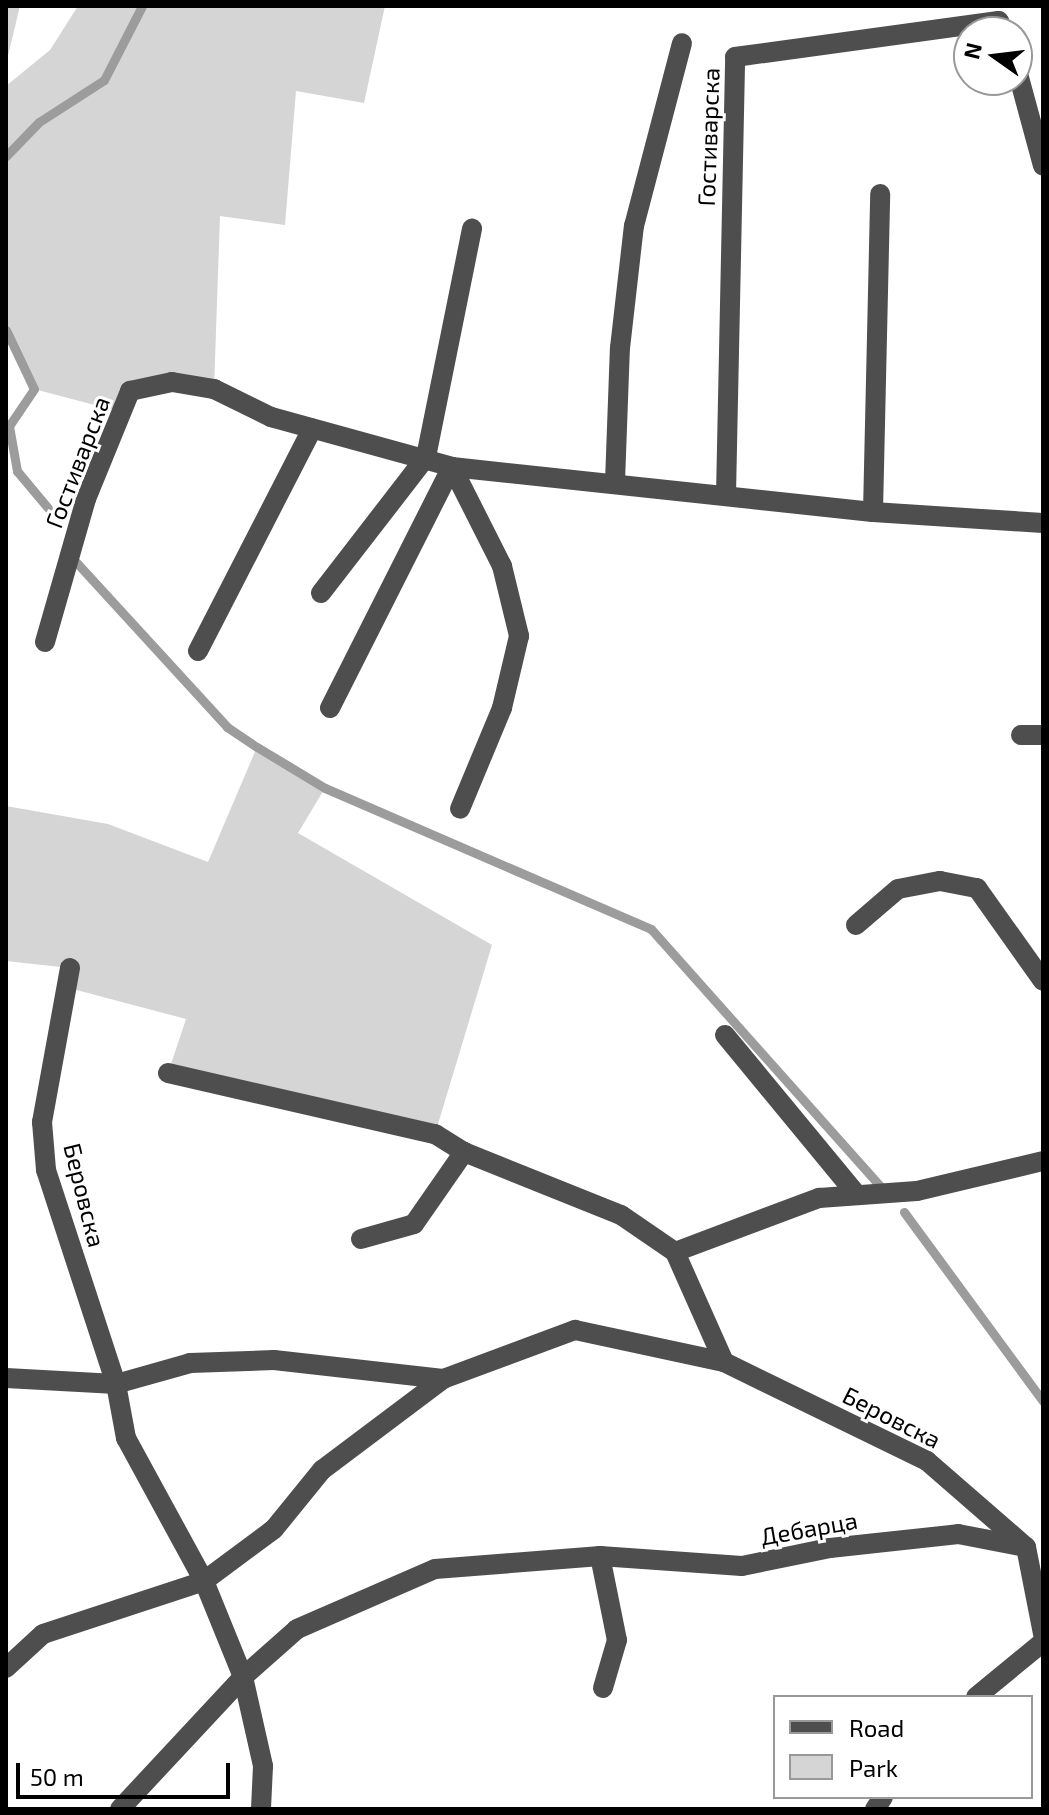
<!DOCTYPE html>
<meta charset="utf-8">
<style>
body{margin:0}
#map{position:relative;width:1049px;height:1815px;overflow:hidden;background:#fff;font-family:"Exo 2",sans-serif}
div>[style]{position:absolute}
.green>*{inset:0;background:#d5d5d5}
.stream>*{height:9px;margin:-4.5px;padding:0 4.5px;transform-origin:4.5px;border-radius:4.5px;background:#9c9c9c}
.minor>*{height:20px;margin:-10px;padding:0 10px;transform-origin:10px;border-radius:10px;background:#4e4e4e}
span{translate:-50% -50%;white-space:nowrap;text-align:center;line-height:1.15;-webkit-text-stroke:6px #fff;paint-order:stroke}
.street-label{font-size:24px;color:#000}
.frame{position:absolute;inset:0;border:8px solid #000;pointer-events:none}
.legend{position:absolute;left:773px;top:1695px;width:260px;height:104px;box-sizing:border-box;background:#fff;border:2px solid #999;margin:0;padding:10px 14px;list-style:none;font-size:24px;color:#000}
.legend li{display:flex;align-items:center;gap:16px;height:40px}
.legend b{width:40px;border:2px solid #999}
.north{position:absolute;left:953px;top:16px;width:80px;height:80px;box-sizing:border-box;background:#fff;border:2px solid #999;border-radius:50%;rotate:284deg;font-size:22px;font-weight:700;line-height:32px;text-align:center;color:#000}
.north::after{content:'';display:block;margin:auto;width:28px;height:36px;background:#000;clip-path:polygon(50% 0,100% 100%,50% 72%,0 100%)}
.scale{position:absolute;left:16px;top:1763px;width:214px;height:36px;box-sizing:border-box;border:4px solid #000;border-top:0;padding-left:10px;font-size:24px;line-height:28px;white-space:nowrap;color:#000;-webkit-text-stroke:6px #fff;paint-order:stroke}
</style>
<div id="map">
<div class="green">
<i style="clip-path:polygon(6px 6px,20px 6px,6px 64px)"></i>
<i style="clip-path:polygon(78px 6px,385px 6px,364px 103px,296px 91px,285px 225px,220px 216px,214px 389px,130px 391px,125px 413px,34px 389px,6px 330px,6px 86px,50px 50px)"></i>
<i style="clip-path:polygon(257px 747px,325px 788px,298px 833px,492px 945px,435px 1134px,168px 1073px,186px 1019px,69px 988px,70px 968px,6px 961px,6px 806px,108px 824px,208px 862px)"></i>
</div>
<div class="stream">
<i style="left:6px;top:156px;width:47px;rotate:-45.9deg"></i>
<i style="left:39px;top:122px;width:77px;rotate:-32.9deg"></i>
<i style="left:104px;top:80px;width:83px;rotate:-62.8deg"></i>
<i style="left:6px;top:330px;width:65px;rotate:64.6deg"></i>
<i style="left:34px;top:389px;width:45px;rotate:124deg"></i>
<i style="left:9px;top:426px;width:46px;rotate:79.9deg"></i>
<i style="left:17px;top:471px;width:48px;rotate:50deg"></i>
<i style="left:76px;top:562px;width:224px;rotate:47.5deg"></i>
<i style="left:227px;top:727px;width:36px;rotate:34deg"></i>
<i style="left:257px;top:747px;width:79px;rotate:31.1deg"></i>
<i style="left:325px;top:788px;width:355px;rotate:23.4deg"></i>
<i style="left:651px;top:929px;width:347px;rotate:48.3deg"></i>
<i style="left:904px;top:1212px;width:235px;rotate:53.7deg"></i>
</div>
<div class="minor">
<i style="left:1017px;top:70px;width:99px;rotate:74.8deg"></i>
<i style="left:452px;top:467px;width:111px;rotate:63.2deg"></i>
<i style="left:502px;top:566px;width:72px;rotate:76.3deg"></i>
<i style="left:519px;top:636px;width:74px;rotate:103.3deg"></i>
<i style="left:502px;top:708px;width:109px;rotate:112.6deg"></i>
<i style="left:615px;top:482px;width:134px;rotate:-87.9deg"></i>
<i style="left:620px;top:348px;width:123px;rotate:-83.5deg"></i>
<i style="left:634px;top:226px;width:189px;rotate:-75.3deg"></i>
<i style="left:726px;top:495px;width:438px;rotate:-88.8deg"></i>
<i style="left:735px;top:57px;width:266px;rotate:-7.8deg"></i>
<i style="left:999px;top:21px;width:12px;rotate:70deg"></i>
<i style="left:873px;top:512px;width:318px;rotate:-88.7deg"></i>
<i style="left:321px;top:593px;width:172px;rotate:-52.3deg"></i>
<i style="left:426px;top:457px;width:233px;rotate:-78.6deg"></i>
<i style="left:45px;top:642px;width:149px;rotate:-74deg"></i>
<i style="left:86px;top:499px;width:117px;rotate:-67.8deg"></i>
<i style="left:130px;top:391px;width:43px;rotate:-12.1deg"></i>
<i style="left:172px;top:382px;width:43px;rotate:9.5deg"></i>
<i style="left:214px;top:389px;width:64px;rotate:26.2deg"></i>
<i style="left:271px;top:417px;width:188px;rotate:15.4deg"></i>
<i style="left:452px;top:467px;width:423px;rotate:6.1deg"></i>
<i style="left:873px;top:512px;width:170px;rotate:3.7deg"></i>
<i style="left:198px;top:651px;width:250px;rotate:-62.8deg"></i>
<i style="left:330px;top:708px;width:270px;rotate:-63.2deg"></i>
<i style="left:1021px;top:735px;width:22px"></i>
<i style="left:856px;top:925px;width:55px;rotate:-40.6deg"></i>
<i style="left:898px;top:889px;width:43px;rotate:-10.8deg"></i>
<i style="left:940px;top:881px;width:38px;rotate:11deg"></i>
<i style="left:977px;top:888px;width:114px;rotate:54.6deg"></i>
<i style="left:70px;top:968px;width:157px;rotate:100.3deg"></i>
<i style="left:42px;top:1122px;width:48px;rotate:85.2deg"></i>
<i style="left:46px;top:1170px;width:225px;rotate:71.9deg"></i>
<i style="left:116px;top:1384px;width:55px;rotate:79.5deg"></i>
<i style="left:126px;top:1438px;width:163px;rotate:61.4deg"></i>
<i style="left:204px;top:1581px;width:104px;rotate:67.9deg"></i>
<i style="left:243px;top:1677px;width:91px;rotate:77.3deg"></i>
<i style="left:263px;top:1766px;width:43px;rotate:92.7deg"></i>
<i style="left:725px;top:1035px;width:207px;rotate:50.5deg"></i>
<i style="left:168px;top:1073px;width:274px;rotate:12.9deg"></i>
<i style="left:435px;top:1134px;width:34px;rotate:32deg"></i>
<i style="left:464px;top:1152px;width:169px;rotate:21.9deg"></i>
<i style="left:621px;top:1215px;width:65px;rotate:34.4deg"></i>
<i style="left:675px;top:1252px;width:120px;rotate:66deg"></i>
<i style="left:361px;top:1239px;width:55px;rotate:-15.8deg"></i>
<i style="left:414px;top:1224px;width:88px;rotate:-55.2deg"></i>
<i style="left:675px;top:1252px;width:154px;rotate:-20.6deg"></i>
<i style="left:819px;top:1198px;width:98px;rotate:-4.1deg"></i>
<i style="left:917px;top:1191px;width:130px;rotate:-13.4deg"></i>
<i style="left:6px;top:1378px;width:110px;rotate:3.1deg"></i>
<i style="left:116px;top:1384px;width:77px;rotate:-15.8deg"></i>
<i style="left:190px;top:1363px;width:84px;rotate:-2deg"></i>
<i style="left:274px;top:1360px;width:170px;rotate:6.4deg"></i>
<i style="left:600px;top:1556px;width:86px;rotate:78.6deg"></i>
<i style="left:617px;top:1640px;width:50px;rotate:106.3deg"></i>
<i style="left:6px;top:1668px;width:50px;rotate:-42.6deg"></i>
<i style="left:43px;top:1634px;width:169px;rotate:-18.2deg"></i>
<i style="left:204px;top:1581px;width:87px;rotate:-36.6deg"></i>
<i style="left:274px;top:1529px;width:76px;rotate:-50.9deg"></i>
<i style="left:322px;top:1470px;width:151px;rotate:-36.9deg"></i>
<i style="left:443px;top:1379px;width:141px;rotate:-20.4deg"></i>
<i style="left:575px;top:1330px;width:152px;rotate:12.1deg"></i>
<i style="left:724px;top:1362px;width:226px;rotate:26deg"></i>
<i style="left:927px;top:1461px;width:131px;rotate:41deg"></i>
<i style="left:1026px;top:1547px;width:89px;rotate:78.9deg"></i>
<i style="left:976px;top:1697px;width:87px;rotate:-39.4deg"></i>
<i style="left:120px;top:1809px;width:180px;rotate:-47deg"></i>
<i style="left:243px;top:1677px;width:72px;rotate:-41.6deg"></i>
<i style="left:297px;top:1629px;width:150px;rotate:-23.5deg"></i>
<i style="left:435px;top:1569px;width:166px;rotate:-4.5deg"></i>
<i style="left:600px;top:1556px;width:142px;rotate:4deg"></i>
<i style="left:742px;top:1566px;width:90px;rotate:-11.6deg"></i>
<i style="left:830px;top:1548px;width:129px;rotate:-6.2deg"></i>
<i style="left:958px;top:1534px;width:69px;rotate:10.8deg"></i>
<i style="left:875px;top:1809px;width:14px;rotate:-56deg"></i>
</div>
<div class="street-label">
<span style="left:708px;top:137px;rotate:-88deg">Гостиварска</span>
<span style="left:77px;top:462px;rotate:-69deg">Гостиварска</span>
<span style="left:85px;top:1195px;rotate:76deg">Беровска</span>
<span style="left:892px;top:1417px;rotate:27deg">Беровска</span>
<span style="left:809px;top:1528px;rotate:-10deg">Дебарца</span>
</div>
<div class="frame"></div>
<ul class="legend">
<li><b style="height:10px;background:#4e4e4e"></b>Road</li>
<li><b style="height:22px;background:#d5d5d5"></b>Park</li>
</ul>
<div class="north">N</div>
<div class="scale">50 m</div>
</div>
